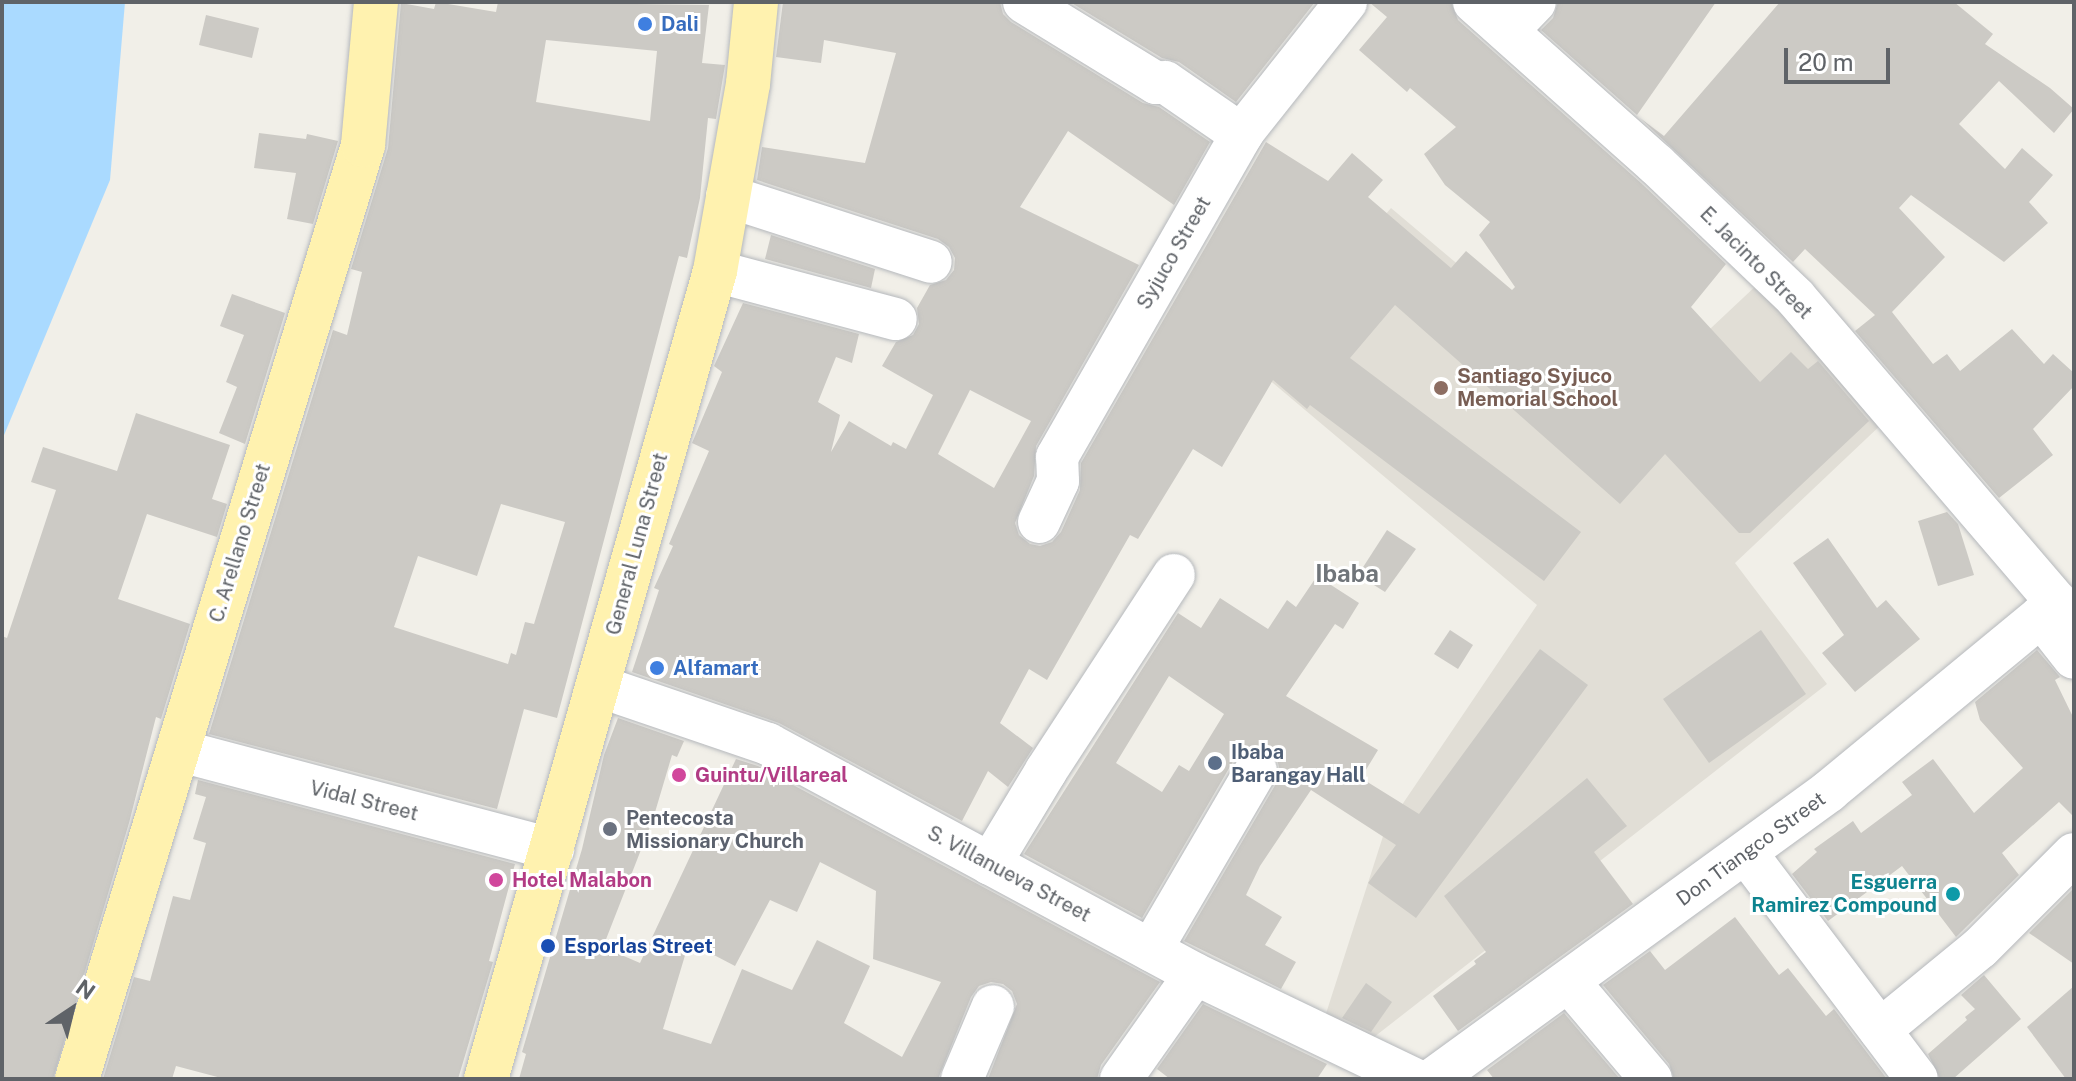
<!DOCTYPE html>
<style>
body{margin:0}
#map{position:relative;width:2076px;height:1081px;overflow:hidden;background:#f1efe8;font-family:"Public Sans",sans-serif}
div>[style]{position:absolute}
.education>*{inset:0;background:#e1ded6}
.water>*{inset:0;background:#aadaff}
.building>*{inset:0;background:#cccac5}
.roads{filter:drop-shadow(0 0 2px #b5b8bc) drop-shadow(0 0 2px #b5b8bc)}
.minor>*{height:42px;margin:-21px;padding:0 21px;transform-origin:21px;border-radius:21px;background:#fff}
.major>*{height:44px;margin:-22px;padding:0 22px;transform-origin:22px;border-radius:22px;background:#fff2af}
.dots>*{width:22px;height:22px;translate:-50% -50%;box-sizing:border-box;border:4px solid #fff;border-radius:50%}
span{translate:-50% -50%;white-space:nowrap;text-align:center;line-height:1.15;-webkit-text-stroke:6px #fff;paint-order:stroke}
.shop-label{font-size:20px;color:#366cbe;font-weight:700}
.left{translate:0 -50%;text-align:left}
.street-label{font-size:20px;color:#5f6368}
.education-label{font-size:20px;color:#785e54;font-weight:700}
.service-label{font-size:20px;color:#4e5e75;font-weight:700}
.hotel-label{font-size:20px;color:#b23c85;font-weight:700}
.worship-label{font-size:20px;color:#5b616d;font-weight:700}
.culture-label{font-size:20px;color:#0d838f;font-weight:700}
.right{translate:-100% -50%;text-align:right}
.transit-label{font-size:20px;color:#164399;font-weight:700}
.quarter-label{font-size:24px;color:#70757a;font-weight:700}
.frame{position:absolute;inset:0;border:4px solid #5f6368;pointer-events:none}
.north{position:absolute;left:32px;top:969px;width:80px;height:80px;-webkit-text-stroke:6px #fff;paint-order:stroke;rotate:35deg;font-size:22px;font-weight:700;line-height:32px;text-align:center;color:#5f6368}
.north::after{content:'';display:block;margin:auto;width:28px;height:36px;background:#5f6368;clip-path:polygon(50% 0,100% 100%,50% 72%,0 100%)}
.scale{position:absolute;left:1784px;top:48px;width:106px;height:36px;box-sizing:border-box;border:4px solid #5f6368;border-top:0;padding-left:10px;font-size:24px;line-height:28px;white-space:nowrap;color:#5f6368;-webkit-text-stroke:6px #fff;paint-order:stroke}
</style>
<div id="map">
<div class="education">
<i style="clip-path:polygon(1391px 208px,1627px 407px,1760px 282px,1885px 421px,1735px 563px,1827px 684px,1360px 1048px,1322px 1026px,1385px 830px,1537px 605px,1255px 368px)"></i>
</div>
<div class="water">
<i style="clip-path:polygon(2px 2px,125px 2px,110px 180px,2px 440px)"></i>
</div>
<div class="building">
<i style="clip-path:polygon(evenodd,436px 2px,496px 12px,498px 2px,709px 5px,702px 63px,725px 65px,716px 119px,708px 118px,700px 198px,687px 258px,679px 256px,557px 718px,524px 709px,497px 809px,209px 734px,333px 330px,347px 335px,362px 272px,351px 269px,388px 148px,401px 3px,434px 9px,436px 2px,546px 40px,657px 51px,650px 121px,536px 102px,546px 40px,436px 2px,501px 504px,565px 522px,534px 624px,525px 622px,516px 655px,511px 653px,508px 664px,394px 627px,418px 556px,477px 576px,501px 504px)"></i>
<i style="clip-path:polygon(evenodd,783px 2px,1000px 2px,1003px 14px,1011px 22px,1143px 103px,1159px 107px,1210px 142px,1174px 205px,1068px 131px,1020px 207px,1139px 265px,1036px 446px,1034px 476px,1015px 523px,1019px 535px,1030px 544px,1040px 546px,1052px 542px,1061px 532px,1080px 490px,1081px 463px,1266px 142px,1328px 181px,1352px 153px,1383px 180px,1368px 197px,1451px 268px,1466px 251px,1512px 290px,1515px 287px,1479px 235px,1490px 222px,1445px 185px,1424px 154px,1456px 127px,1410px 88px,1407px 92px,1359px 50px,1387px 17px,1369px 2px,1451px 2px,1458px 20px,1641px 183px,1726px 264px,1691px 307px,1760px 382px,1791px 352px,1808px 369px,1818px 361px,1869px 421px,1750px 533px,1739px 533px,1665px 454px,1620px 504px,1395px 305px,1350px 358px,1581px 532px,1544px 581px,1310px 405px,1307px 409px,1273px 380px,1222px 467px,1193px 449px,1138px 539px,1130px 535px,1047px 680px,1029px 669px,1000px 723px,1033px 748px,1008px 787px,988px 771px,962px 821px,779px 723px,632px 672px,659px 590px,654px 588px,673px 546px,669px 544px,709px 451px,692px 443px,722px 372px,714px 366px,743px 303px,859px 334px,852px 363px,836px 357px,818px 402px,840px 415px,831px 452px,849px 421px,891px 446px,893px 442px,906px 449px,933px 395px,882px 366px,896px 342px,913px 335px,919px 324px,917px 308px,930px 285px,946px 280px,954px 270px,955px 258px,949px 247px,938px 239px,757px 180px,762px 147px,865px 163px,896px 53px,824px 40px,821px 63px,776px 57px,783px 2px,970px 390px,1031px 421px,994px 488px,938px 454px,970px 390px)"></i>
<i style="clip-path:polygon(1070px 2px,1315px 2px,1236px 102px,1179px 62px,1162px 58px)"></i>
<i style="clip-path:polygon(1558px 2px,1716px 2px,1637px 115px,1541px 30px,1553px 18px)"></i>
<i style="clip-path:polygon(1780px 2px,1954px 2px,1993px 34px,1985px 44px,2050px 88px,2074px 109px,2054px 133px,1999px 81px,1959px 124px,2005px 169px,2022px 148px,2053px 175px,2029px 202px,2048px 223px,2004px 262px,1911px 195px,1899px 208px,1945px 257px,1892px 312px,1933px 364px,1947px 354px,1960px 371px,2012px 329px,2044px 364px,2053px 354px,2074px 373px,2074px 386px,2033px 429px,2053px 455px,1999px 498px,1855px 331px,1875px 315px,1805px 249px,1793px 262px,1640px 118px,1664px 136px)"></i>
<i style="clip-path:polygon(206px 15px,259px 28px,252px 58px,199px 45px)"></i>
<i style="clip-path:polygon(259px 133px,306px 139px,307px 134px,338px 141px,313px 224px,287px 219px,296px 173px,254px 168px)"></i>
<i style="clip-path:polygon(771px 235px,875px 269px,871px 288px,765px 259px)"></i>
<i style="clip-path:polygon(232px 294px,285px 313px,245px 444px,219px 433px,237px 387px,226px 382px,244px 335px,220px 326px)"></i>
<i style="clip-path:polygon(136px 413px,230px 445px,212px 499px,227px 504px,217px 537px,147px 514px,118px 599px,190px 624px,161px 719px,156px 717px,129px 823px,53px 1079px,2px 1079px,2px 636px,7px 638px,56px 490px,31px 482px,43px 447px,117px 471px)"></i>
<i style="clip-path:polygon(1947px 512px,1958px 524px,1974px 575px,1938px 586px,1918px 521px)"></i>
<i style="clip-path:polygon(1387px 530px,1416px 549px,1385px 592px,1358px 575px)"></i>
<i style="clip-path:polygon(1828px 538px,1877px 608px,1886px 600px,1920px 639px,1855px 692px,1822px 653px,1844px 635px,1793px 563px)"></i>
<i style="clip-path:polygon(evenodd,1317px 576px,1359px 603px,1343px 629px,1335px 624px,1286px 696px,1378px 750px,1361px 778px,1419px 814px,1540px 649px,1588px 685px,1416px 918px,1368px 883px,1396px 845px,1311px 790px,1260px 866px,1246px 895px,1282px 917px,1265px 945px,1296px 962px,1281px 989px,1184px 941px,1277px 782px,1280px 771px,1277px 759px,1267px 749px,1257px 746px,1245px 749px,1235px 758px,1142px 918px,1024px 854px,1178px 613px,1201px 628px,1220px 598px,1268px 629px,1287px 600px,1296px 607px,1317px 576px,1169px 676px,1224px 714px,1189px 771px,1179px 765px,1162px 792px,1116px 763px,1169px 676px)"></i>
<i style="clip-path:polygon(1450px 630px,1473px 645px,1458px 669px,1434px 654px)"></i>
<i style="clip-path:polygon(1761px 630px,1806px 694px,1709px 763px,1663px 699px)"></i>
<i style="clip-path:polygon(2037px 650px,2060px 677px,2055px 680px,2074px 719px,2074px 817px,2059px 802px,2002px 853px,2019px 875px,1956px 937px,1902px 866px,1828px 921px,1792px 874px,1817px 852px,1814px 849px,1853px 821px,1861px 833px,1912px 795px,1902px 782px,1933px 759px,1974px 813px,2023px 768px,1980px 720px,1975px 702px)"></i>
<i style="clip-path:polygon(evenodd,618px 718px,684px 741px,677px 757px,672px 755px,653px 819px,603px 947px,640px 963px,736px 759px,758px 766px,1160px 982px,1101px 1065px,1097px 1079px,988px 1079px,1017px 1004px,1012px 991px,1003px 984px,991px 982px,979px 986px,971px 997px,938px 1079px,519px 1079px,526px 1054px,522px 1052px,582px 849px,604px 755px,618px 718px,820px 862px,876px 891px,873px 959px,941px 982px,902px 1057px,844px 1023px,870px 966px,817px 940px,792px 990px,742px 969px,711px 1044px,663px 1029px,689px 942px,735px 966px,770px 900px,797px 912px,820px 862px)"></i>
<i style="clip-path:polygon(1587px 778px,1627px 826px,1594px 852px,1633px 904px,1458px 1031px,1433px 996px,1476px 964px,1474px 961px,1486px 952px,1444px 896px)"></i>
<i style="clip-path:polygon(198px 780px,515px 864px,489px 961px,493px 962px,458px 1079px,225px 1079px,176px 1066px,172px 1079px,103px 1079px,134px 977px,150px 981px,173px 896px,190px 900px,206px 843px,193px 839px,206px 797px,195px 794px)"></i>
<i style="clip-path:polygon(2074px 888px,2074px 964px,2029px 933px)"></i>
<i style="clip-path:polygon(1735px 917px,1779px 975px,1788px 968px,1826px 1016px,1834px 1009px,1887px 1079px,1674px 1079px,1669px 1064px,1603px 985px,1650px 951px,1665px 970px)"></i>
<i style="clip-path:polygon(1984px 975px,2021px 1019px,1953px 1079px,1940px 1079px,1928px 1054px,1967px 1020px,1965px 1017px,1975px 1009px,1961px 995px)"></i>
<i style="clip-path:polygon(1366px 983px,1392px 1002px,1371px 1032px,1342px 1018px)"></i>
<i style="clip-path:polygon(2074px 986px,2074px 1079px,2066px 1079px,2027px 1027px)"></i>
<i style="clip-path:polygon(1203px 1004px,1327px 1064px,1317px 1079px,1170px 1079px,1157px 1069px)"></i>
<i style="clip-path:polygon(1564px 1013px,1620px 1079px,1494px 1079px,1487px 1070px)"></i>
</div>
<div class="roads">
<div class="minor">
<i style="left:1024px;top:2px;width:155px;rotate:31.5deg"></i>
<i style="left:1156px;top:83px;width:9px;rotate:-6deg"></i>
<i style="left:1165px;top:82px;width:93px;rotate:34.5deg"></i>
<i style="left:1474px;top:2px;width:245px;rotate:41.7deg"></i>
<i style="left:1657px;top:165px;width:191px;rotate:43.7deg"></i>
<i style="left:1795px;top:297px;width:429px;rotate:49.4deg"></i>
<i style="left:1507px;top:31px;width:40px;rotate:-46deg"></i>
<i style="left:727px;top:196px;width:214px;rotate:17.9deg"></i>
<i style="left:715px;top:271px;width:187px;rotate:14.9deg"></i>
<i style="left:1039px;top:522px;width:45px;rotate:-65.1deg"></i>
<i style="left:1058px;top:481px;width:24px;rotate:-92deg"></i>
<i style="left:1057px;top:457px;width:374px;rotate:-60.2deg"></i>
<i style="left:1243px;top:132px;width:166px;rotate:-51.6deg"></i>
<i style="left:2041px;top:616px;width:53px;rotate:51.8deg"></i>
<i style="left:598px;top:686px;width:180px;rotate:18.8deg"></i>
<i style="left:768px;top:744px;width:485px;rotate:28.3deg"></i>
<i style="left:1195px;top:974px;width:243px;rotate:25.6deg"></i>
<i style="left:177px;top:750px;width:389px;rotate:14.8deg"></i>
<i style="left:1746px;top:853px;width:283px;rotate:52.9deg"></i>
<i style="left:990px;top:864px;width:109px;rotate:-58.9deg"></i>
<i style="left:1046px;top:771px;width:234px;rotate:-56.9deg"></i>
<i style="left:1151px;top:950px;width:208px;rotate:-59.7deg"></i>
<i style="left:1569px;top:982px;width:127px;rotate:49.8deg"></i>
<i style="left:1880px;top:1030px;width:129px;rotate:-39.4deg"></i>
<i style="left:1980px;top:948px;width:133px;rotate:-45deg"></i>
<i style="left:962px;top:1079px;width:79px;rotate:-67deg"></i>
<i style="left:1121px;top:1079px;width:128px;rotate:-54.8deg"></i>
<i style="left:1433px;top:1079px;width:490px;rotate:-36deg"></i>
<i style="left:1829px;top:791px;width:296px;rotate:-39.5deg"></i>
</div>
<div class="major">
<i style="left:77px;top:1079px;width:977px;rotate:-72.97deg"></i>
<i style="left:363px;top:145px;width:144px;rotate:-84.8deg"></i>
<i style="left:486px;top:1079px;width:840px;rotate:-74.18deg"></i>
<i style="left:715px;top:271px;width:190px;rotate:-80deg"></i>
<i style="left:748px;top:84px;width:82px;rotate:-84.4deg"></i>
</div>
</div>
<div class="dots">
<i style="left:645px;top:24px;background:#3f7fe0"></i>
<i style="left:1441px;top:388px;background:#8d6e63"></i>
<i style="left:657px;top:668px;background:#3f7fe0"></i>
<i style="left:1215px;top:763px;background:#5c6f8a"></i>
<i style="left:679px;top:775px;background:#d1479c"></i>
<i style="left:610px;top:829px;background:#6b7280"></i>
<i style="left:496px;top:880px;background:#d1479c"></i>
<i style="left:1953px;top:894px;background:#0f9aa8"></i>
<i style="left:548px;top:946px;background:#1a4fb4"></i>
</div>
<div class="shop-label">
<span class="left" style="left:661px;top:24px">Dali</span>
<span class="left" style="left:673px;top:668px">Alfamart</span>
</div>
<div class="street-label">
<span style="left:1174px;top:253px;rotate:-60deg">Syjuco Street</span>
<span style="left:1756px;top:263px;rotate:45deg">E. Jacinto Street</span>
<span style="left:240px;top:543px;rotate:-73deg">C. Arellano Street</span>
<span style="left:637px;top:544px;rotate:-75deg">General Luna Street</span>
<span style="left:364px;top:801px;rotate:14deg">Vidal Street</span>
<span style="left:1751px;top:849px;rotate:-36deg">Don Tiangco Street</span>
<span style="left:1009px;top:874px;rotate:28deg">S. Villanueva Street</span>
</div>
<div class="education-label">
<span class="left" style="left:1457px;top:388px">Santiago Syjuco<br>Memorial School</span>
</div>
<div class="service-label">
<span class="left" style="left:1231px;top:764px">Ibaba<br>Barangay Hall</span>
</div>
<div class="hotel-label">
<span class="left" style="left:695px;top:775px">Guintu/Villareal</span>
<span class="left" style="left:512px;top:880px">Hotel Malabon</span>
</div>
<div class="worship-label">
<span class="left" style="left:626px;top:830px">Pentecosta<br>Missionary Church</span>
</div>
<div class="culture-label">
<span class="right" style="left:1937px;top:894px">Esguerra<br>Ramirez Compound</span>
</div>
<div class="transit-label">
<span class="left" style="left:564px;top:946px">Esporlas Street</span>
</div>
<div class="quarter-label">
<span style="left:1347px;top:574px">Ibaba</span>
</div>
<div class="frame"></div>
<div class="north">N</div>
<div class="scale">20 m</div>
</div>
